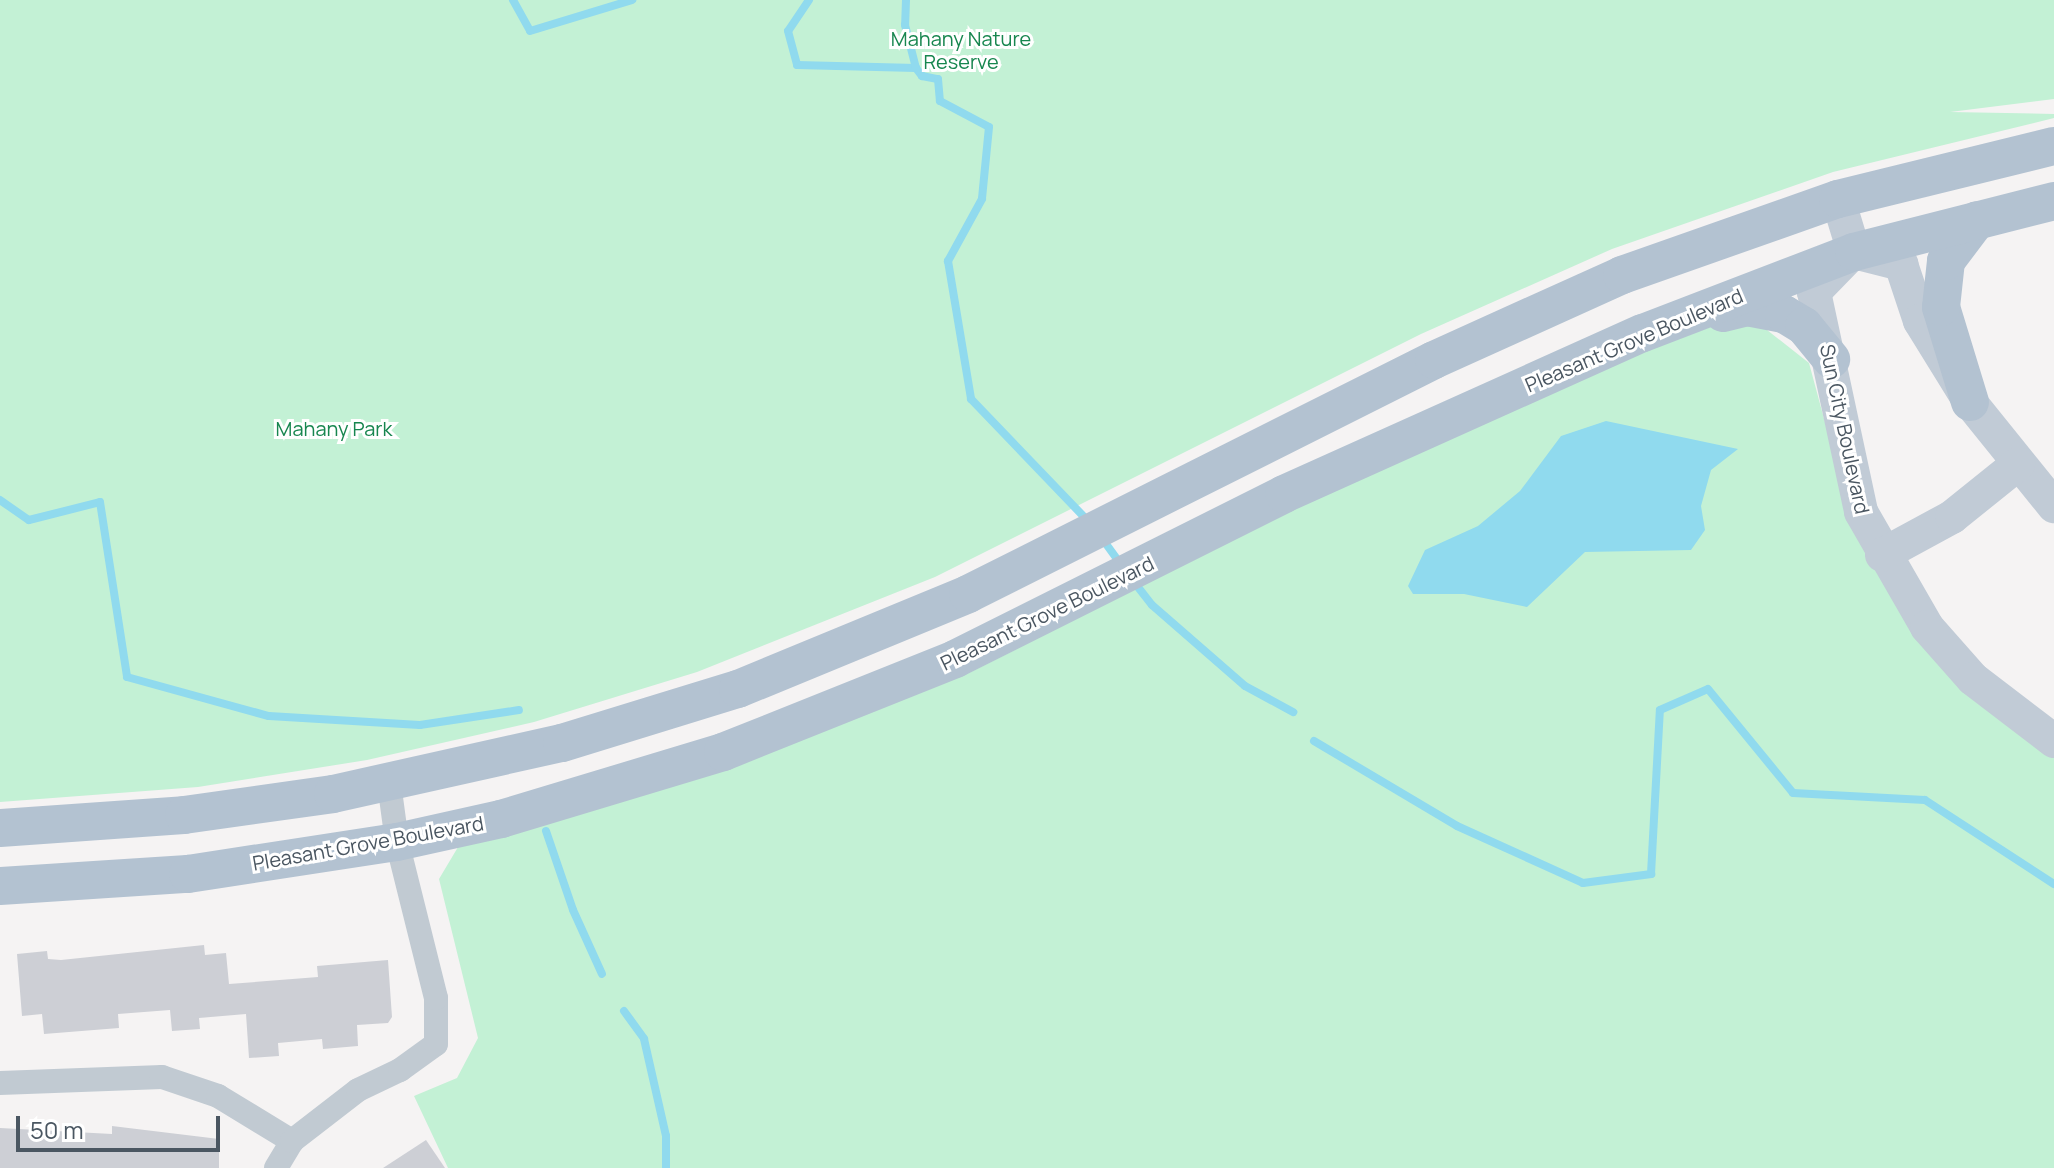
<!DOCTYPE html>
<style>
body{margin:0}
#map{position:relative;width:2054px;height:1168px;overflow:hidden;background:#f5f3f3;font-family:Manrope,sans-serif}
div>[style]{position:absolute}
.green>*{inset:0;background:#c3f1d5}
.water>*{inset:0;background:#90daee}
.stream>*{height:8px;margin:-4px;padding:0 4px;transform-origin:4px;border-radius:4px;background:#90daee}
.building>*{inset:0;background:#cdcfd5}
.street>*{height:24px;margin:-12px;padding:0 12px;transform-origin:12px;border-radius:12px;background:#c1cad2}
.secondary>*{height:34px;margin:-17px;padding:0 17px;transform-origin:17px;border-radius:17px;background:#c1cbd6}
.primary>*{height:38px;margin:-19px;padding:0 19px;transform-origin:19px;border-radius:19px;background:#b3c2d1}
span{translate:-50% -50%;white-space:nowrap;text-align:center;line-height:1.15;-webkit-text-stroke:6px #fff;paint-order:stroke}
.park-label{font-size:20px;color:#17864f}
.street-label{font-size:20px;color:#4a5661}
.scale{position:absolute;left:16px;top:1116px;width:204px;height:36px;box-sizing:border-box;border:4px solid #4a5661;border-top:0;padding-left:10px;font-size:24px;line-height:28px;white-space:nowrap;color:#4a5661;-webkit-text-stroke:6px #fff;paint-order:stroke}
</style>
<div id="map">
<div class="green">
<i style="clip-path:polygon(0 0,2054px 0,2054px 99px,1950px 112px,2054px 114px,2054px 118px,1833px 172px,1612px 249px,1421px 334px,935px 577px,697px 672px,534px 722px,367px 760px,198px 787px,0 802px)"></i>
<i style="clip-path:polygon(1757px 322px,1809px 363px,1850px 515px,2054px 755px,2054px 1168px,448px 1168px,414px 1096px,457px 1078px,478px 1038px,439px 879px,464px 837px,842px 720px,1323px 490px,1651px 349px,1721px 323px)"></i>
</div>
<div class="water">
<i style="clip-path:polygon(1606px 421px,1738px 449px,1711px 470px,1701px 506px,1705px 530px,1691px 550px,1585px 552px,1527px 607px,1464px 594px,1413px 594px,1408px 586px,1425px 550px,1478px 526px,1520px 491px,1561px 436px)"></i>
</div>
<div class="stream">
<i style="left:513px;top:0;width:35px;rotate:61deg"></i>
<i style="left:530px;top:31px;width:107px;rotate:-16.9deg"></i>
<i style="left:809px;top:0;width:37px;rotate:124deg"></i>
<i style="left:788px;top:31px;width:35px;rotate:75deg"></i>
<i style="left:797px;top:65px;width:119px;rotate:1.4deg"></i>
<i style="left:916px;top:68px;width:10px;rotate:53deg"></i>
<i style="left:922px;top:76px;width:16px;rotate:11deg"></i>
<i style="left:938px;top:79px;width:22px;rotate:85deg"></i>
<i style="left:940px;top:101px;width:55px;rotate:28deg"></i>
<i style="left:989px;top:127px;width:72px;rotate:95.6deg"></i>
<i style="left:982px;top:199px;width:71px;rotate:118.7deg"></i>
<i style="left:948px;top:261px;width:140px;rotate:80.5deg"></i>
<i style="left:971px;top:399px;width:172px;rotate:46.2deg"></i>
<i style="left:906px;top:0;width:25px;rotate:92deg"></i>
<i style="left:905px;top:25px;width:44px;rotate:75.7deg"></i>
<i style="left:0;top:500px;width:35px;rotate:35deg"></i>
<i style="left:29px;top:520px;width:73px;rotate:-14.2deg"></i>
<i style="left:100px;top:502px;width:177px;rotate:81.2deg"></i>
<i style="left:127px;top:677px;width:147px;rotate:15.4deg"></i>
<i style="left:269px;top:716px;width:151px;rotate:3.4deg"></i>
<i style="left:420px;top:725px;width:100px;rotate:-8.6deg"></i>
<i style="left:1101px;top:537px;width:34px;rotate:54deg"></i>
<i style="left:1134px;top:582px;width:29px;rotate:52deg"></i>
<i style="left:1152px;top:605px;width:123px;rotate:41.1deg"></i>
<i style="left:1245px;top:686px;width:55px;rotate:28.4deg"></i>
<i style="left:1314px;top:741px;width:166px;rotate:30.7deg"></i>
<i style="left:1457px;top:826px;width:138px;rotate:24.3deg"></i>
<i style="left:1583px;top:883px;width:69px;rotate:-7.5deg"></i>
<i style="left:1651px;top:874px;width:164px;rotate:-86.9deg"></i>
<i style="left:1660px;top:710px;width:52px;rotate:-23.6deg"></i>
<i style="left:1708px;top:689px;width:134px;rotate:50.7deg"></i>
<i style="left:1793px;top:793px;width:132px;rotate:3deg"></i>
<i style="left:1925px;top:800px;width:154px;rotate:33.1deg"></i>
<i style="left:546px;top:831px;width:83px;rotate:71.1deg"></i>
<i style="left:573px;top:910px;width:70px;rotate:65.6deg"></i>
<i style="left:624px;top:1011px;width:34px;rotate:54deg"></i>
<i style="left:644px;top:1039px;width:99px;rotate:77.2deg"></i>
<i style="left:666px;top:1136px;width:32px;rotate:90deg"></i>
</div>
<div class="building">
<i style="clip-path:polygon(204px 945px,205px 955px,226px 953px,229px 984px,318px 977px,317px 966px,388px 960px,392px 1017px,388px 1023px,357px 1025px,358px 1046px,323px 1049px,322px 1039px,278px 1043px,279px 1056px,249px 1058px,246px 1014px,199px 1018px,200px 1029px,172px 1031px,170px 1010px,118px 1014px,119px 1028px,44px 1034px,42px 1014px,22px 1016px,17px 954px,47px 951px,48px 959px,61px 960px)"></i>
<i style="clip-path:polygon(112px 1126px,219px 1139px,219px 1168px,0 1168px,0 1128px,112px 1134px)"></i>
<i style="clip-path:polygon(426px 1140px,445px 1168px,383px 1168px)"></i>
</div>
<div class="street">
<i style="left:0;top:1083px;width:162px;rotate:-2.1deg"></i>
<i style="left:162px;top:1077px;width:59px;rotate:18.7deg"></i>
<i style="left:218px;top:1096px;width:87px;rotate:31.3deg"></i>
<i style="left:276px;top:1168px;width:31px;rotate:-59deg"></i>
<i style="left:292px;top:1141px;width:83px;rotate:-37.7deg"></i>
<i style="left:358px;top:1090px;width:47px;rotate:-25.5deg"></i>
<i style="left:400px;top:1070px;width:44px;rotate:-35.8deg"></i>
<i style="left:436px;top:1044px;width:46px;rotate:-90deg"></i>
<i style="left:436px;top:998px;width:161px;rotate:-104deg"></i>
<i style="left:397px;top:842px;width:60px;rotate:-97.7deg"></i>
</div>
<div class="secondary">
<i style="left:1838px;top:199px;width:55px;rotate:73.2deg"></i>
<i style="left:1853px;top:252px;width:56px;rotate:134.3deg"></i>
<i style="left:1814px;top:292px;width:225px;rotate:77.9deg"></i>
<i style="left:1861px;top:512px;width:133px;rotate:60.1deg"></i>
<i style="left:1927px;top:627px;width:69px;rotate:48.5deg"></i>
<i style="left:1973px;top:679px;width:102px;rotate:37.4deg"></i>
<i style="left:1854px;top:252px;width:49px;rotate:14.3deg"></i>
<i style="left:1901px;top:264px;width:60px;rotate:71.6deg"></i>
<i style="left:1920px;top:321px;width:95px;rotate:58.3deg"></i>
<i style="left:1970px;top:402px;width:134px;rotate:51.1deg"></i>
<i style="left:1882px;top:555px;width:80px;rotate:-28.5deg"></i>
<i style="left:1952px;top:517px;width:85px;rotate:-38.8deg"></i>
</div>
<div class="primary">
<i style="left:1723px;top:313px;width:25px;rotate:-14deg"></i>
<i style="left:1747px;top:307px;width:38px;rotate:11deg"></i>
<i style="left:1784px;top:314px;width:23px;rotate:31deg"></i>
<i style="left:1804px;top:326px;width:43px;rotate:50.7deg"></i>
<i style="left:1970px;top:402px;width:99px;rotate:-107deg"></i>
<i style="left:1941px;top:307px;width:46px;rotate:-83.8deg"></i>
<i style="left:1946px;top:261px;width:51px;rotate:-52.9deg"></i>
<i style="left:0;top:828px;width:184px;rotate:-4deg"></i>
<i style="left:184px;top:815px;width:150px;rotate:-8deg"></i>
<i style="left:333px;top:794px;width:235px;rotate:-12.6deg"></i>
<i style="left:562px;top:743px;width:184px;rotate:-17.1deg"></i>
<i style="left:738px;top:689px;width:249px;rotate:-22.4deg"></i>
<i style="left:968px;top:594px;width:521px;rotate:-26.66deg"></i>
<i style="left:1434px;top:360px;width:206px;rotate:-24.3deg"></i>
<i style="left:1622px;top:275px;width:229px;rotate:-19.4deg"></i>
<i style="left:1838px;top:199px;width:222px;rotate:-13.8deg"></i>
<i style="left:0;top:886px;width:188px;rotate:-3.7deg"></i>
<i style="left:188px;top:874px;width:211px;rotate:-8.7deg"></i>
<i style="left:397px;top:842px;width:107px;rotate:-12.5deg"></i>
<i style="left:501px;top:819px;width:232px;rotate:-16.8deg"></i>
<i style="left:723px;top:752px;width:250px;rotate:-21.8deg"></i>
<i style="left:955px;top:659px;width:368px;rotate:-26.6deg"></i>
<i style="left:1284px;top:494px;width:393px;rotate:-24.2deg"></i>
<i style="left:1643px;top:333px;width:226px;rotate:-21deg"></i>
<i style="left:1854px;top:252px;width:206px;rotate:-14.3deg"></i>
</div>
<div class="park-label">
<span style="left:961px;top:50px">Mahany Nature<br>Reserve</span>
<span style="left:334px;top:428px">Mahany Park</span>
</div>
<div class="street-label">
<span style="left:1634px;top:340px;rotate:-23deg">Pleasant Grove Boulevard</span>
<span style="left:1845px;top:429px;rotate:78deg">Sun City Boulevard</span>
<span style="left:1047px;top:613px;rotate:-26deg">Pleasant Grove Boulevard</span>
<span style="left:368px;top:843px;rotate:-10deg">Pleasant Grove Boulevard</span>
</div>
<div class="scale">50 m</div>
</div>
